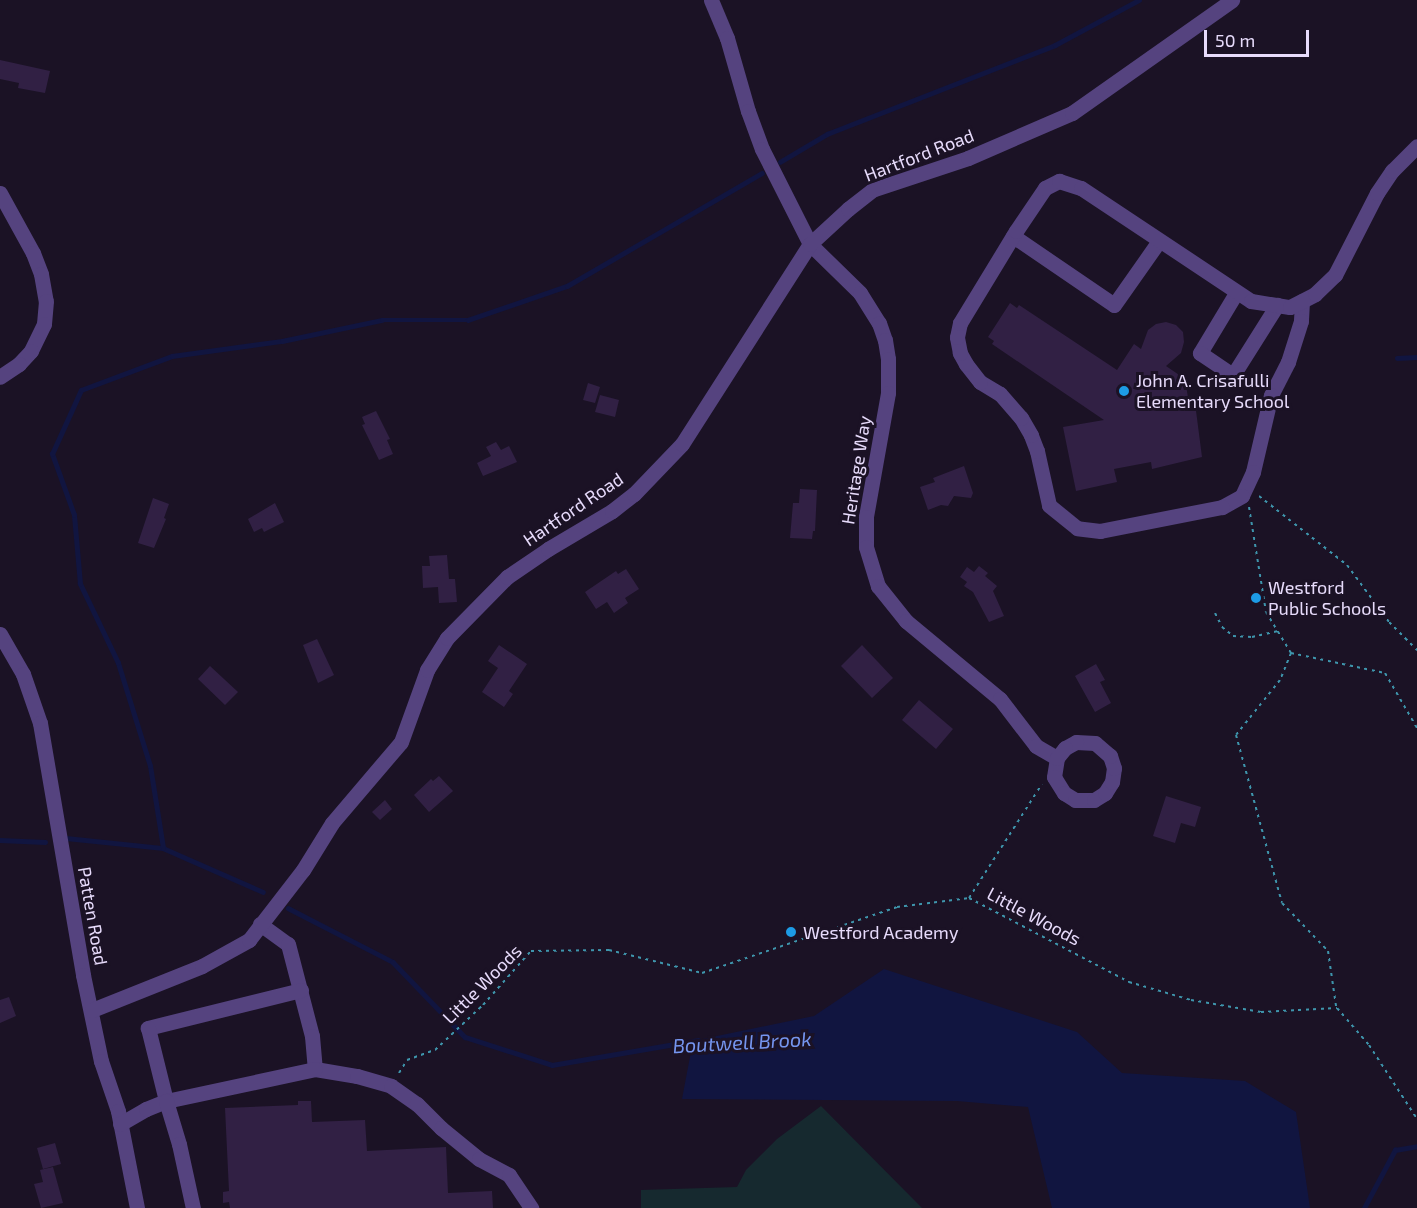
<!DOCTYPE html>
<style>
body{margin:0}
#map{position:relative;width:1417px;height:1208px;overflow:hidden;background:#1b1225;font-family:"Exo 2",sans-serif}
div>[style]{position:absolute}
.green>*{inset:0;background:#16292f}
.water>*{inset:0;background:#111540}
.stream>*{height:4.5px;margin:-2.25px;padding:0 2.25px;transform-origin:2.25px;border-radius:2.25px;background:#111540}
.building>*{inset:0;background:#312044}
.path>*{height:2px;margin-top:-1px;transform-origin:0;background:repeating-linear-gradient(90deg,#3e95ac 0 3px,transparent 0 7.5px)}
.minor>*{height:15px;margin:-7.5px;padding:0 7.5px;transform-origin:7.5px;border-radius:7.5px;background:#55437f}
.dots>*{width:16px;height:16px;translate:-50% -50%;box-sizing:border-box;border:3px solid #1b1225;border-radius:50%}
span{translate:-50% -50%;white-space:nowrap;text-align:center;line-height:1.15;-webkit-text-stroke:6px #1b1225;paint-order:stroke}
.street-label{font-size:18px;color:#e7dbfb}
.poi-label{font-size:18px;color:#e7dbfb}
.left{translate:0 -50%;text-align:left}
.water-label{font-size:20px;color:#7595ef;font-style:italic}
.scale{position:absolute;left:1204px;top:30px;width:105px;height:27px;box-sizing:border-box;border:3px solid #e7dbfb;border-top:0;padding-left:8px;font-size:18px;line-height:21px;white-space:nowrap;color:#e7dbfb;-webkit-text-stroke:4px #1b1225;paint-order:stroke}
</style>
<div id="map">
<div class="green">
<i style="clip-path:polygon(821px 1106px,922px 1208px,641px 1208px,641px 1190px,737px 1187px,746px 1170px,777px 1139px)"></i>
</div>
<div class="water">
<i style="clip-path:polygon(884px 969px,1077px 1032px,1122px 1073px,1245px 1081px,1296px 1112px,1310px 1208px,1052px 1208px,1028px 1107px,957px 1101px,682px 1099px,693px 1041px,814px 1016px)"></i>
</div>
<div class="stream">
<i style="left:780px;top:162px;width:55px;rotate:-30.8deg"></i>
<i style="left:827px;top:134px;width:245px;rotate:-21.3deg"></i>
<i style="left:1055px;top:45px;width:95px;rotate:-28.2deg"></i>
<i style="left:1397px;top:358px;width:20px;rotate:-3deg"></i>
<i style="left:66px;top:838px;width:98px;rotate:5.9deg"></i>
<i style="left:163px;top:848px;width:109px;rotate:23.7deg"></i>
<i style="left:0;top:840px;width:45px;rotate:2.5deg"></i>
<i style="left:163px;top:848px;width:83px;rotate:-99deg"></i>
<i style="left:150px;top:766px;width:108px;rotate:-107.3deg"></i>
<i style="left:118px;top:663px;width:88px;rotate:-115.7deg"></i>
<i style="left:80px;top:584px;width:69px;rotate:-95deg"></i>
<i style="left:74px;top:515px;width:65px;rotate:-109.8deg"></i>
<i style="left:52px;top:454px;width:70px;rotate:-65.6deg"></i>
<i style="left:81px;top:390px;width:97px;rotate:-20.5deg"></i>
<i style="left:172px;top:356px;width:111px;rotate:-7.8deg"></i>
<i style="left:282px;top:341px;width:102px;rotate:-11.9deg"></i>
<i style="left:382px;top:320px;width:86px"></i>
<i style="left:468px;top:320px;width:105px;rotate:-19deg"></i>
<i style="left:567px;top:286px;width:225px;rotate:-30.1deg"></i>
<i style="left:288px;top:908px;width:118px;rotate:27.2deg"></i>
<i style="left:393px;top:962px;width:104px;rotate:46.2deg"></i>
<i style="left:465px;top:1037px;width:91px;rotate:17.8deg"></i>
<i style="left:552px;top:1065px;width:148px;rotate:-9.7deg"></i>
<i style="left:1364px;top:1208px;width:66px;rotate:-61.9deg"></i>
<i style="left:1395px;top:1150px;width:22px;rotate:-10deg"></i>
</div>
<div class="building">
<i style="clip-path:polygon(0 60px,50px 71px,45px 93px,18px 88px,19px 83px,0 79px)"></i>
<i style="clip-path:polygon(1010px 303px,1017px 308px,1019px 305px,1117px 370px,1134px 344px,1141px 349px,1148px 330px,1156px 324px,1166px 322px,1176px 325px,1183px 332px,1184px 342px,1181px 353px,1166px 366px,1185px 379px,1189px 404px,1195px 403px,1202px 457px,1152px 469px,1151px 462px,1114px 469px,1117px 482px,1076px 491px,1063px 427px,1104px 420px,992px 344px,994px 341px,988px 337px)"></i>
<i style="clip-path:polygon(588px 383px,600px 387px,595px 403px,583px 400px)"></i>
<i style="clip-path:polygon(600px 395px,619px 400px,615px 417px,595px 412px)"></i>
<i style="clip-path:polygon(376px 411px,390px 439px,387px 440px,393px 454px,379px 460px,362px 425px,365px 424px,362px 417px)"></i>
<i style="clip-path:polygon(496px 442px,501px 450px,509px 446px,517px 462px,483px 476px,477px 463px,491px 456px,486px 447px)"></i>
<i style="clip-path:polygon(964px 466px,973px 493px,971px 498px,954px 496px,948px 506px,941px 505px,928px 510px,920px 487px,935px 482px,933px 478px)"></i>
<i style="clip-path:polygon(800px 489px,817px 490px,815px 531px,813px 531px,812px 539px,790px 538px,793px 503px,799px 503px)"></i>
<i style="clip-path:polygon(153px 498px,169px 504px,164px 518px,166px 519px,154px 548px,138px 543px)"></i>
<i style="clip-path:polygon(275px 503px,284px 522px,264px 532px,262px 528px,254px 532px,248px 519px)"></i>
<i style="clip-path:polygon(447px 555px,449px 579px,455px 579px,457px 602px,439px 603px,438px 587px,423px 588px,422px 566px,430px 566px,429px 556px)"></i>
<i style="clip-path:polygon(979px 566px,988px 573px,985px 576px,997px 586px,993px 591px,1004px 616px,989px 622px,973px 592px,964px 586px,967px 582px,960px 577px,967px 567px,974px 572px)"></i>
<i style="clip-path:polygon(626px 569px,639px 589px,625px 598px,628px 603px,614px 613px,607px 602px,596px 609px,585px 592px,616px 571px,618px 574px)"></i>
<i style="clip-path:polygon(317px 639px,334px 675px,318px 683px,303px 645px)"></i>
<i style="clip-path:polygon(499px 645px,527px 664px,509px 691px,513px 694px,504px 707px,482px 692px,498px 668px,488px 661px)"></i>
<i style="clip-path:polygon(862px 645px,893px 678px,872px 698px,841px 666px)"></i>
<i style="clip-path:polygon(1096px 664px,1105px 680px,1100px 682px,1111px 703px,1095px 712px,1075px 676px)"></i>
<i style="clip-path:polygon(210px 666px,238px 692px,225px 705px,198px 679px)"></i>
<i style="clip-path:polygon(919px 700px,953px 729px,936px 749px,902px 720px)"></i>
<i style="clip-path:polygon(439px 776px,453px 791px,429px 812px,414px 795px,431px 779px,433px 781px)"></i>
<i style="clip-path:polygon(1166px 796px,1201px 807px,1195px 827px,1181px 823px,1175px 843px,1153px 836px)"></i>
<i style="clip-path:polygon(385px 800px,392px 809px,380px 820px,372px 812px)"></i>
<i style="clip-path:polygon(9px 997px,16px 1016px,0 1023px,0 1000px)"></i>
<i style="clip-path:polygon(298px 1101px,311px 1101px,312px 1122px,365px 1120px,367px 1151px,446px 1147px,448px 1193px,492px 1191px,493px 1208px,230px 1208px,229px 1202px,223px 1203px,223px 1192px,229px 1191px,225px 1108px,298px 1105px)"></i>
<i style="clip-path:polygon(55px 1143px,61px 1164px,43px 1169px,37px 1148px)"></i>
<i style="clip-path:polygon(53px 1167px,63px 1203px,41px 1208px,34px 1184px,43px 1182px,40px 1170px)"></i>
</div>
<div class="path">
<i style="left:1259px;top:496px;width:112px;rotate:38.1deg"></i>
<i style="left:1347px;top:565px;width:71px;rotate:53.6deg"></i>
<i style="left:1389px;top:622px;width:40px;rotate:45deg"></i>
<i style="left:1249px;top:507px;width:106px;rotate:80.8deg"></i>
<i style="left:1266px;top:612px;width:48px;rotate:58.6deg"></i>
<i style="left:1291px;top:653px;width:96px;rotate:12deg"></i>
<i style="left:1385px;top:673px;width:64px;rotate:59.8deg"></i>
<i style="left:1215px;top:613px;width:16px;rotate:63deg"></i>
<i style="left:1222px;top:627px;width:14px;rotate:39deg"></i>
<i style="left:1233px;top:636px;width:19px;rotate:3deg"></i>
<i style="left:1252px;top:637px;width:27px;rotate:-13deg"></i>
<i style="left:1291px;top:653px;width:29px;rotate:112deg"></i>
<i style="left:1280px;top:680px;width:70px;rotate:128.7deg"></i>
<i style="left:1236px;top:735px;width:174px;rotate:74.7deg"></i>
<i style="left:1282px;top:903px;width:66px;rotate:46.2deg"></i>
<i style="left:1328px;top:951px;width:56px;rotate:81.7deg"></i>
<i style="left:969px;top:898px;width:135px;rotate:-57.4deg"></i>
<i style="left:399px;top:1073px;width:15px;rotate:-58deg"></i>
<i style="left:407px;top:1060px;width:30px;rotate:-20deg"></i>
<i style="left:435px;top:1050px;width:66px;rotate:-43.2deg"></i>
<i style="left:483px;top:1005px;width:72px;rotate:-48.4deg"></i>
<i style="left:531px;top:951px;width:78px;rotate:-0.7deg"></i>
<i style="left:609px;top:950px;width:96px;rotate:13.9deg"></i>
<i style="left:702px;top:973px;width:206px;rotate:-18.7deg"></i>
<i style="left:897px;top:907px;width:73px;rotate:-7.1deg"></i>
<i style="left:969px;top:898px;width:181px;rotate:27.7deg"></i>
<i style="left:1129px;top:982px;width:65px;rotate:16.2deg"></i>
<i style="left:1191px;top:1000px;width:71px;rotate:9.7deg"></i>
<i style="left:1261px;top:1012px;width:76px;rotate:-3deg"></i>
<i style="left:1337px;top:1008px;width:49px;rotate:49.1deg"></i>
<i style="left:1369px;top:1045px;width:88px;rotate:57deg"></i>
</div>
<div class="minor">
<i style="left:711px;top:0;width:41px;rotate:67.2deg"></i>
<i style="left:727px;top:38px;width:76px;rotate:74deg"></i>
<i style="left:748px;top:111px;width:40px;rotate:69.8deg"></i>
<i style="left:762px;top:149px;width:106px;rotate:63.2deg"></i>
<i style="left:810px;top:244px;width:70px;rotate:44.4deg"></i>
<i style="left:860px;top:293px;width:36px;rotate:58deg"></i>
<i style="left:879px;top:323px;width:18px;rotate:71deg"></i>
<i style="left:885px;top:340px;width:19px;rotate:81deg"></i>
<i style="left:888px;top:359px;width:34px;rotate:90deg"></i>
<i style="left:888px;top:393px;width:126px;rotate:100.1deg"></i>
<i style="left:866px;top:517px;width:30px;rotate:90deg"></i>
<i style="left:866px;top:547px;width:41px;rotate:72.9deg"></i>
<i style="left:878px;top:586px;width:45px;rotate:51.3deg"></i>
<i style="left:906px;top:621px;width:122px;rotate:39.7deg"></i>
<i style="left:1000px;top:699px;width:59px;rotate:52.5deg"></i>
<i style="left:1036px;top:746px;width:24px;rotate:30deg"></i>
<i style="left:1057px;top:758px;width:19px;rotate:99deg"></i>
<i style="left:1054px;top:777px;width:19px;rotate:58deg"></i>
<i style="left:1064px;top:793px;width:13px;rotate:32deg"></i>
<i style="left:1075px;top:800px;width:19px"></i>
<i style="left:1094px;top:800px;width:13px;rotate:-32deg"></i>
<i style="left:1105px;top:793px;width:13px;rotate:-58deg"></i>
<i style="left:1112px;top:782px;width:14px;rotate:-82deg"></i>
<i style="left:1114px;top:768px;width:13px;rotate:-108deg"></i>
<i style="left:1110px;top:756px;width:20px;rotate:-139deg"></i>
<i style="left:1095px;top:743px;width:19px;rotate:-177deg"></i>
<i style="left:1076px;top:742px;width:13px;rotate:151deg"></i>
<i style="left:1065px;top:748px;width:13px;rotate:129deg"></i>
<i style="left:0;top:193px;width:68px;rotate:61.2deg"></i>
<i style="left:33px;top:253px;width:22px;rotate:69deg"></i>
<i style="left:41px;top:274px;width:27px;rotate:80deg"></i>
<i style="left:46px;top:301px;width:23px;rotate:95deg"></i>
<i style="left:44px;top:324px;width:30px;rotate:116deg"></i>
<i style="left:31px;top:351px;width:18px;rotate:133deg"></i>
<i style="left:19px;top:364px;width:23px;rotate:146deg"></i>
<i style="left:1013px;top:236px;width:122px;rotate:34.3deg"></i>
<i style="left:1114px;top:305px;width:78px;rotate:-54.9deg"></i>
<i style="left:1236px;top:293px;width:70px;rotate:121deg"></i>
<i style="left:1200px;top:353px;width:40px;rotate:34deg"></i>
<i style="left:1233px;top:375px;width:83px;rotate:-57.8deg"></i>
<i style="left:1302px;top:301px;width:20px;rotate:93deg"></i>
<i style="left:1301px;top:321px;width:43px;rotate:107.6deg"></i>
<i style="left:1288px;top:362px;width:37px;rotate:117deg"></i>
<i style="left:1271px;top:395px;width:79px;rotate:103.2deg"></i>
<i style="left:1253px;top:472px;width:26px;rotate:115deg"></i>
<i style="left:1242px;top:496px;width:23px;rotate:151deg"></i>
<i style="left:1222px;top:507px;width:124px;rotate:168.9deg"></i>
<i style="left:1100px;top:531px;width:23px;rotate:-173deg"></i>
<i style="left:1077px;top:528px;width:36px;rotate:-141deg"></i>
<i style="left:1049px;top:505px;width:55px;rotate:-102.5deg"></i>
<i style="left:1037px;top:451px;width:17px;rotate:-111deg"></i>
<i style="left:1031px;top:435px;width:20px;rotate:-120deg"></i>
<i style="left:1021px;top:418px;width:32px;rotate:-131deg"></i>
<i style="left:1000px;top:394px;width:23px;rotate:-149deg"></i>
<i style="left:980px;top:382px;width:23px;rotate:-128deg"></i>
<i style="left:966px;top:364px;width:13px;rotate:-119deg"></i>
<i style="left:960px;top:353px;width:16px;rotate:-101deg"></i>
<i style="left:957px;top:337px;width:14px;rotate:-78deg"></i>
<i style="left:960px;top:323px;width:108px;rotate:-58.7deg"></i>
<i style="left:1016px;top:231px;width:52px;rotate:-56deg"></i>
<i style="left:1045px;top:188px;width:16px;rotate:-27deg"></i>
<i style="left:1059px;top:181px;width:23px;rotate:18deg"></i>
<i style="left:1081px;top:188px;width:204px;rotate:33.6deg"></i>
<i style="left:1251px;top:301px;width:39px;rotate:9deg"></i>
<i style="left:1290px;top:307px;width:28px;rotate:-27deg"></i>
<i style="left:1315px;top:294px;width:28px;rotate:-44deg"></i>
<i style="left:1335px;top:275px;width:92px;rotate:-62.9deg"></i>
<i style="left:1377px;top:193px;width:27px;rotate:-56deg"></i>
<i style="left:1392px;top:171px;width:35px;rotate:-45deg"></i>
<i style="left:0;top:634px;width:46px;rotate:60.1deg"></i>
<i style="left:23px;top:674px;width:52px;rotate:70.9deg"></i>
<i style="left:40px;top:723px;width:256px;rotate:80.3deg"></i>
<i style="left:83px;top:975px;width:88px;rotate:78.2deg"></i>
<i style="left:101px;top:1061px;width:53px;rotate:71.2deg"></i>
<i style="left:118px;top:1111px;width:99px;rotate:78.9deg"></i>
<i style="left:260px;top:924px;width:34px;rotate:36deg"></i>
<i style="left:288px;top:944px;width:95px;rotate:75.4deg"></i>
<i style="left:312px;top:1036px;width:33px;rotate:85deg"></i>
<i style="left:315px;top:1069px;width:43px;rotate:9.5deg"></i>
<i style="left:357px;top:1076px;width:35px;rotate:16deg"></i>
<i style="left:391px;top:1086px;width:32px;rotate:35deg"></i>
<i style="left:417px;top:1104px;width:34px;rotate:45deg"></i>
<i style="left:441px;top:1128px;width:49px;rotate:39.2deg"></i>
<i style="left:479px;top:1159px;width:34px;rotate:28deg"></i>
<i style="left:509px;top:1175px;width:40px;rotate:56deg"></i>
<i style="left:301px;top:990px;width:158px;rotate:166.1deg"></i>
<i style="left:148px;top:1028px;width:75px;rotate:76.1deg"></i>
<i style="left:166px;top:1101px;width:152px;rotate:-12.1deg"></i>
<i style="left:92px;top:1010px;width:118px;rotate:-21.8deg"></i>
<i style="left:202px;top:966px;width:54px;rotate:-29deg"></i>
<i style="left:249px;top:940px;width:88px;rotate:-52.4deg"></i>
<i style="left:303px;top:870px;width:55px;rotate:-58.3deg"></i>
<i style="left:332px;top:823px;width:106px;rotate:-49.6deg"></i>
<i style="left:401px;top:742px;width:77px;rotate:-70.1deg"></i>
<i style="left:427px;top:670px;width:38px;rotate:-58deg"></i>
<i style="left:447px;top:638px;width:86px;rotate:-45.5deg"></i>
<i style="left:507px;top:577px;width:50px;rotate:-34.3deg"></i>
<i style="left:548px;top:549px;width:74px;rotate:-30.7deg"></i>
<i style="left:612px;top:511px;width:28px;rotate:-38deg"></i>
<i style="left:634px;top:494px;width:69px;rotate:-46.2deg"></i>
<i style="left:682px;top:444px;width:237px;rotate:-57.4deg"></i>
<i style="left:810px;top:244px;width:52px;rotate:-42.6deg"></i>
<i style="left:848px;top:209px;width:31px;rotate:-38deg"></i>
<i style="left:872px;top:190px;width:101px;rotate:-18.4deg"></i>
<i style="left:968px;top:158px;width:113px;rotate:-23.4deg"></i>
<i style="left:1072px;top:113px;width:196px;rotate:-35.2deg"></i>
<i style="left:120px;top:1124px;width:30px;rotate:-30deg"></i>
<i style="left:146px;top:1109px;width:22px;rotate:-22deg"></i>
<i style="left:166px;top:1101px;width:45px;rotate:73.2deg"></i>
<i style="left:179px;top:1144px;width:66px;rotate:77.7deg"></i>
</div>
<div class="dots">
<i style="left:1124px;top:391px;background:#1d9be5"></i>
<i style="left:1256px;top:598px;background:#1d9be5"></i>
<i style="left:791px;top:932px;background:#1d9be5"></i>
</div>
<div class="street-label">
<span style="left:919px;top:155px;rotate:-21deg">Hartford Road</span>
<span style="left:856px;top:470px;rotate:-81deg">Heritage Way</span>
<span style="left:573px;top:509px;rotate:-34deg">Hartford Road</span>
<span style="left:93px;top:916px;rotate:80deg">Patten Road</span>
<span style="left:1034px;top:916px;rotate:28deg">Little Woods</span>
<span style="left:482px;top:984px;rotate:-45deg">Little Woods</span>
</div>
<div class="poi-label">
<span class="left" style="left:1136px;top:391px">John A. Crisafulli<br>Elementary School</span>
<span class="left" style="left:1268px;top:598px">Westford<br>Public Schools</span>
<span class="left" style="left:803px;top:932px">Westford Academy</span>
</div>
<div class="water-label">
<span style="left:742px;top:1042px;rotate:-3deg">Boutwell Brook</span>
</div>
<div class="scale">50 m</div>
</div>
